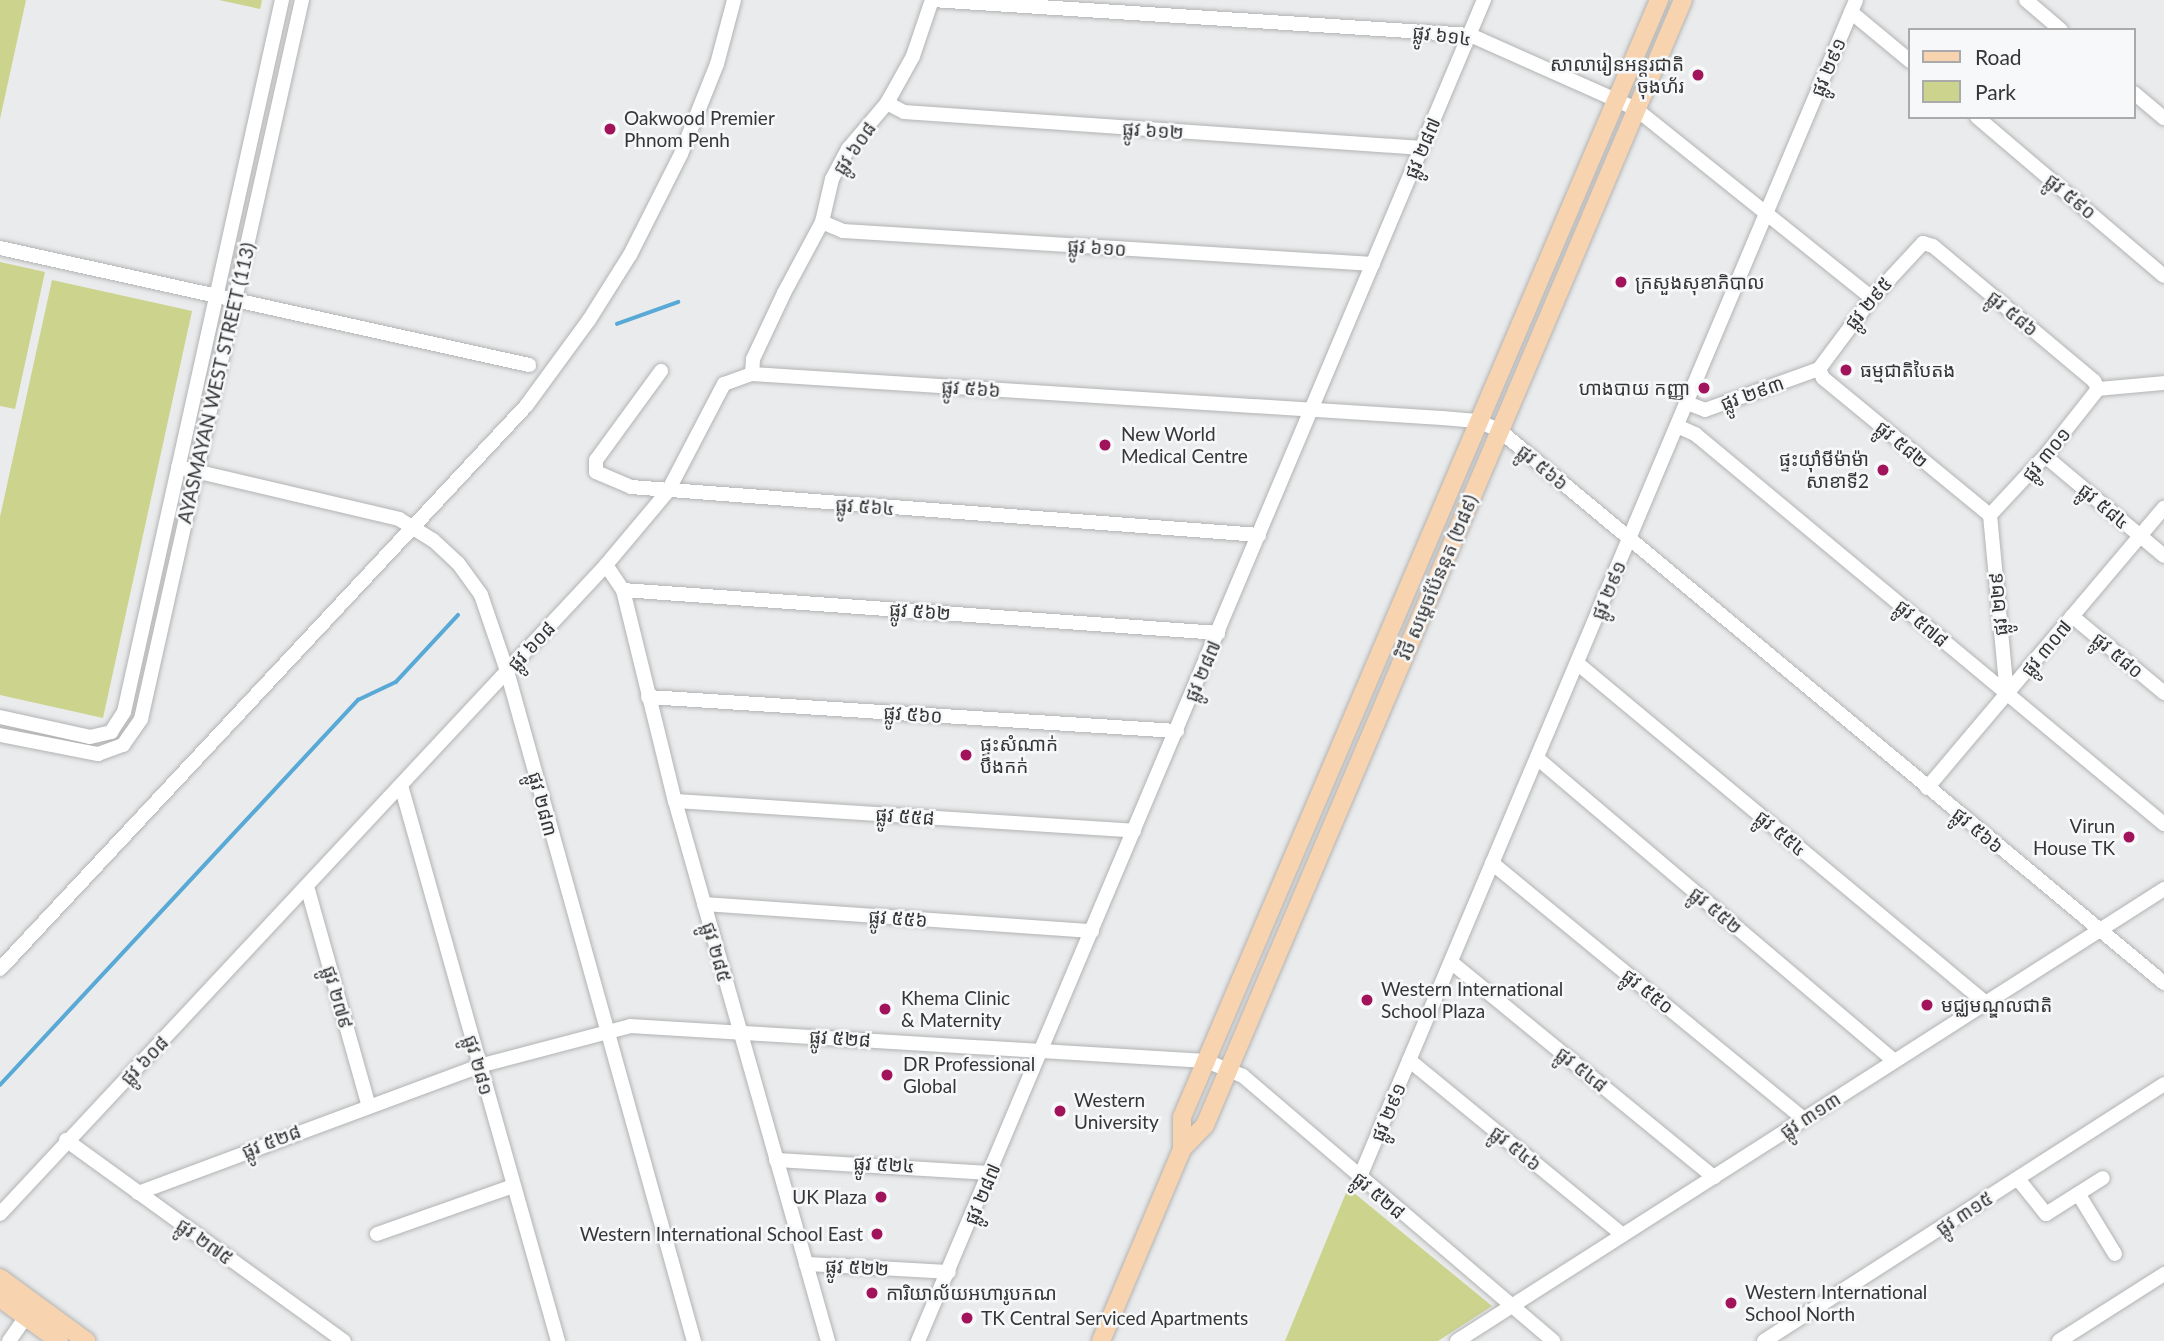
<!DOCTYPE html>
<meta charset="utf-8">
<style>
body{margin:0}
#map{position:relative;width:2164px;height:1341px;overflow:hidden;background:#eaebec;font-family:Lato,"Noto Sans Khmer",sans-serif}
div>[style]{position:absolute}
.green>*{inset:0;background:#ccd38d}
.stream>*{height:3.5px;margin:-1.75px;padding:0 1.75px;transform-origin:1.75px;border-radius:1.75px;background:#59a9d6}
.roads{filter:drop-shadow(0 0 2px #b2b3b4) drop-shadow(0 0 2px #b2b3b4)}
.minor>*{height:14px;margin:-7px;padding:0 7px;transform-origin:7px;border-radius:7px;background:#fff}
.major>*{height:18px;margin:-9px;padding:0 9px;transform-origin:9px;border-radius:9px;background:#f8d3af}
.dots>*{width:19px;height:19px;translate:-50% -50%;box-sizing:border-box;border:4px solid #f7f8f9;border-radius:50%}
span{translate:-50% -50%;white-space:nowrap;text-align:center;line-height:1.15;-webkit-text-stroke:5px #f7f8f9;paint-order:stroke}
.street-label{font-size:19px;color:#363637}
.poi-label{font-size:19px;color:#363637}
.right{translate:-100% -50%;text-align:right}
.left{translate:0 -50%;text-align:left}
.legend{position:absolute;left:1908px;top:28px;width:228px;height:91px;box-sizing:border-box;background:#f7f8f9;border:2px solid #aaaaab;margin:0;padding:9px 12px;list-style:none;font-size:21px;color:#363637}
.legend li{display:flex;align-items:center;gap:14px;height:35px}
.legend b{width:35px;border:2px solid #aaaaab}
</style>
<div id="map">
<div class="green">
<i style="clip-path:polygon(0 0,26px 0,0 119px)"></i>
<i style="clip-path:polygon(219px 0,262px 0,260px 9px)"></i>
<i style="clip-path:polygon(0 262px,45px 272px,15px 409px,0 406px)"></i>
<i style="clip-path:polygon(52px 280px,192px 311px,103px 718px,0 695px,0 517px)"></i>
<i style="clip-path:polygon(1348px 1188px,1492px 1306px,1438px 1341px,1285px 1341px)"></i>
</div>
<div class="stream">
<i style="left:617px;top:324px;width:65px;rotate:-19.8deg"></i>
<i style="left:0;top:1085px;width:526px;rotate:-47.08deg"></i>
<i style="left:358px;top:700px;width:42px;rotate:-25.3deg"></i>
<i style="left:396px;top:682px;width:91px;rotate:-47.2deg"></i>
</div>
<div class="roads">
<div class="minor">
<i style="left:932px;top:0;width:539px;rotate:3.72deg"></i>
<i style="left:1470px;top:35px;width:182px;rotate:24deg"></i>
<i style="left:1636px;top:109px;width:302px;rotate:38.7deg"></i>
<i style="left:2026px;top:0;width:46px;rotate:40.6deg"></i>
<i style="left:1851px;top:12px;width:77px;rotate:39.7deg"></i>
<i style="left:2134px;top:93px;width:39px;rotate:40deg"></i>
<i style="left:887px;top:103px;width:19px;rotate:28deg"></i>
<i style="left:904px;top:112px;width:519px;rotate:3.98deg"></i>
<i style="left:1977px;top:117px;width:245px;rotate:40.4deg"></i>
<i style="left:822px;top:222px;width:23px;rotate:23deg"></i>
<i style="left:843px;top:231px;width:531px;rotate:3.56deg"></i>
<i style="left:0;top:248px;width:542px;rotate:12.47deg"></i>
<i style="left:1819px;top:369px;width:89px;rotate:-53.3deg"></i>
<i style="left:1872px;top:298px;width:75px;rotate:-47.2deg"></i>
<i style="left:1923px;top:243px;width:10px;rotate:17deg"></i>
<i style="left:1933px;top:246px;width:210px;rotate:40deg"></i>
<i style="left:2094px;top:381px;width:9px;rotate:63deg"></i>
<i style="left:1819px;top:369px;width:10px;rotate:66deg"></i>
<i style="left:1823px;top:378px;width:216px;rotate:39.4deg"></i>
<i style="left:661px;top:371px;width:110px;rotate:126.1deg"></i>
<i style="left:596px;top:460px;width:12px;rotate:90deg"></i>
<i style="left:596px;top:472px;width:38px;rotate:23deg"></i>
<i style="left:631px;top:487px;width:630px;rotate:4.37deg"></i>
<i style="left:752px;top:374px;width:15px;rotate:-86deg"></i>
<i style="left:753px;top:359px;width:73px;rotate:-64.8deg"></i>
<i style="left:784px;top:293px;width:81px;rotate:-61.8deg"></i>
<i style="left:822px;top:222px;width:44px;rotate:-76.9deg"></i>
<i style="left:832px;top:179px;width:34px;rotate:-62deg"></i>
<i style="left:848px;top:149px;width:60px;rotate:-49.7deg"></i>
<i style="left:887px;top:103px;width:54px;rotate:-61deg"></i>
<i style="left:913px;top:56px;width:59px;rotate:-71.3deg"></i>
<i style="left:2098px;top:389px;width:66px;rotate:-5.2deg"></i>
<i style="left:1687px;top:403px;width:19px;rotate:21deg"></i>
<i style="left:1705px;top:410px;width:121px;rotate:-19.8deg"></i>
<i style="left:1677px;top:426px;width:20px;rotate:24deg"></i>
<i style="left:1695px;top:434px;width:610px;rotate:39.75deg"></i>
<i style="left:2045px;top:456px;width:155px;rotate:40deg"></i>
<i style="left:178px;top:467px;width:227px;rotate:13.2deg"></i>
<i style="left:399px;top:519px;width:40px;rotate:32deg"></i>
<i style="left:433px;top:540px;width:34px;rotate:43deg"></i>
<i style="left:458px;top:563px;width:39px;rotate:54deg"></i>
<i style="left:481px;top:595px;width:80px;rotate:71.1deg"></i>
<i style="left:507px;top:671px;width:696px;rotate:74.41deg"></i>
<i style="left:1990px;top:515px;width:180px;rotate:84.6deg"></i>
<i style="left:1990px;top:515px;width:81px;rotate:-47deg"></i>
<i style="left:2045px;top:456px;width:85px;rotate:-51.7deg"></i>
<i style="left:606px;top:565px;width:30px;rotate:56deg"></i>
<i style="left:623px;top:590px;width:217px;rotate:76.2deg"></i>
<i style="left:675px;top:801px;width:561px;rotate:74.18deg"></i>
<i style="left:623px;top:590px;width:597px;rotate:4.13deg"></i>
<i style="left:2072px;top:616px;width:120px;rotate:39.9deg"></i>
<i style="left:1577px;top:663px;width:532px;rotate:39.74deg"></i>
<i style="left:648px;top:697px;width:530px;rotate:3.68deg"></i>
<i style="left:0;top:717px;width:92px;rotate:12.5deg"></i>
<i style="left:90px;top:737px;width:22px;rotate:-13deg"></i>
<i style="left:111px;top:732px;width:24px;rotate:-57deg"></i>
<i style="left:124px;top:712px;width:729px;rotate:-77.49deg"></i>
<i style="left:0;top:735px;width:100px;rotate:11deg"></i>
<i style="left:98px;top:754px;width:27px;rotate:-20deg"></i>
<i style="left:123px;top:745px;width:32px;rotate:-55deg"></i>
<i style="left:141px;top:719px;width:737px;rotate:-77.38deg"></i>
<i style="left:1537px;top:758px;width:468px;rotate:40.3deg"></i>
<i style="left:1927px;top:788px;width:367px;rotate:-49.8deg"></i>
<i style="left:402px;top:789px;width:574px;rotate:74.22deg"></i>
<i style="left:675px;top:801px;width:460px;rotate:3.7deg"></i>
<i style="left:1492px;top:863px;width:404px;rotate:39.4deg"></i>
<i style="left:308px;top:890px;width:222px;rotate:74.3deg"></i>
<i style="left:704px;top:904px;width:389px;rotate:4deg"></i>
<i style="left:1451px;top:962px;width:340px;rotate:39.3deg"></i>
<i style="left:0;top:969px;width:770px;rotate:-46.95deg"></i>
<i style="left:526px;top:406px;width:107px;rotate:-53.8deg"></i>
<i style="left:589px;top:320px;width:77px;rotate:-57.8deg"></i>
<i style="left:630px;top:255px;width:113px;rotate:-63.2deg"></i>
<i style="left:681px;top:154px;width:97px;rotate:-68.2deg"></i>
<i style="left:717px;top:64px;width:66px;rotate:-75.1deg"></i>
<i style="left:1409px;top:1060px;width:276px;rotate:39.3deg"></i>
<i style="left:66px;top:1140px;width:343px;rotate:35.9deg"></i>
<i style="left:776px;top:1160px;width:215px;rotate:3.5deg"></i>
<i style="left:1359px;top:1179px;width:1279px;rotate:-67.14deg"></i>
<i style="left:2018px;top:1179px;width:45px;rotate:51.3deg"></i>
<i style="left:2046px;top:1214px;width:67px;rotate:-32.3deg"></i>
<i style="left:138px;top:1193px;width:364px;rotate:-20.4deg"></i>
<i style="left:479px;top:1066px;width:156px;rotate:-14.8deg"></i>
<i style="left:630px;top:1026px;width:577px;rotate:3.48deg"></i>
<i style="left:1206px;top:1061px;width:40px;rotate:22deg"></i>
<i style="left:1243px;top:1076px;width:408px;rotate:40.5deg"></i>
<i style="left:2079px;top:1195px;width:69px;rotate:58.6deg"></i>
<i style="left:0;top:1214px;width:888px;rotate:-46.96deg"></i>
<i style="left:606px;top:565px;width:97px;rotate:-50deg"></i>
<i style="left:668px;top:491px;width:121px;rotate:-62.4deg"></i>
<i style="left:724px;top:384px;width:30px;rotate:-20deg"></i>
<i style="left:752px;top:374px;width:691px;rotate:3.65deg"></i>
<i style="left:1442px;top:418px;width:35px;rotate:5deg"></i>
<i style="left:1477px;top:421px;width:24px;rotate:22deg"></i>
<i style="left:1499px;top:430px;width:865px;rotate:39.75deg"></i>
<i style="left:377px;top:1234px;width:144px;rotate:-19.4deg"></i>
<i style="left:806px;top:1264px;width:143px;rotate:3.2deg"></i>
<i style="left:9px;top:1341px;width:37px;rotate:-55deg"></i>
<i style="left:918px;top:1341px;width:1456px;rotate:-67.12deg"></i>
<i style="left:1457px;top:1341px;width:839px;rotate:-32.59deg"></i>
<i style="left:1764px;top:1341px;width:475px;rotate:-32.7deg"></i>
<i style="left:2059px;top:1341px;width:125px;rotate:-32.5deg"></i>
</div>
<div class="major">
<i style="left:1182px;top:1149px;width:32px;rotate:-90deg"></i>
<i style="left:1182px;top:1117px;width:61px;rotate:-66.8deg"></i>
<i style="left:1206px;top:1061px;width:1154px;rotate:-66.88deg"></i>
<i style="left:0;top:1278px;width:107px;rotate:36.2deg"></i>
<i style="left:0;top:1298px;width:73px;rotate:36.1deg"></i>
<i style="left:1101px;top:1341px;width:208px;rotate:-67.1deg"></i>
<i style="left:1182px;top:1149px;width:33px;rotate:-46deg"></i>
<i style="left:1205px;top:1125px;width:1222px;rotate:-66.98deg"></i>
</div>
</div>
<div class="dots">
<i style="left:1698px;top:75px;background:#a1145c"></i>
<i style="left:610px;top:129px;background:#a1145c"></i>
<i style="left:1621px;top:282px;background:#a1145c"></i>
<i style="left:1846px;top:370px;background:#a1145c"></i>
<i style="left:1704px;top:388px;background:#a1145c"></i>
<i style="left:1105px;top:445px;background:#a1145c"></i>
<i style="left:1883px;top:470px;background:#a1145c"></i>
<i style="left:966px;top:755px;background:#a1145c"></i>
<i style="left:2129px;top:837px;background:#a1145c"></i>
<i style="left:1367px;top:1000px;background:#a1145c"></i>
<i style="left:1927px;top:1005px;background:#a1145c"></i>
<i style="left:885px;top:1009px;background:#a1145c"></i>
<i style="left:887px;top:1075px;background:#a1145c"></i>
<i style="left:1060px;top:1111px;background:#a1145c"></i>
<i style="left:881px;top:1197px;background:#a1145c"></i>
<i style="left:877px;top:1234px;background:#a1145c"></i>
<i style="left:872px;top:1293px;background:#a1145c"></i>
<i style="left:1731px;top:1303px;background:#a1145c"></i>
<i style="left:967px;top:1318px;background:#a1145c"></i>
</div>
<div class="street-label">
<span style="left:1442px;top:35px;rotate:7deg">ផ្លូវ ៦១៤</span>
<span style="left:1828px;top:67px;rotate:-67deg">ផ្លូវ ២៩១</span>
<span style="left:1153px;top:130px;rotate:4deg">ផ្លូវ ៦១២</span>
<span style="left:854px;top:148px;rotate:-55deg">ផ្លូវ ៦០៨</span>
<span style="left:1422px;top:148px;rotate:-67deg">ផ្លូវ ២៨៧</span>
<span style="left:2071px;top:196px;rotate:40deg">ផ្លូវ ៥៩០</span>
<span style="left:1097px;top:247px;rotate:4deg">ផ្លូវ ៦១០</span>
<span style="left:1868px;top:303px;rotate:-50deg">ផ្លូវ ២៩៥</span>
<span style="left:2013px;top:313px;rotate:40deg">ផ្លូវ ៥៨៦</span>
<span style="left:216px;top:383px;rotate:-77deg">AYASMAYAN WEST STREET (113)</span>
<span style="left:971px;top:388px;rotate:4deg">ផ្លូវ ៥៦៦</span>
<span style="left:1752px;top:393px;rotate:-20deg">ផ្លូវ ២៩៣</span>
<span style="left:1902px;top:444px;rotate:40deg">ផ្លូវ ៥៨២</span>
<span style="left:2046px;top:454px;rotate:-50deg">ផ្លូវ ៣០១</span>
<span style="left:1543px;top:467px;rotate:40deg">ផ្លូវ ៥៦៦</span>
<span style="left:865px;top:506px;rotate:4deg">ផ្លូវ ៥៦៤</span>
<span style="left:2104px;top:506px;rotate:40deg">ផ្លូវ ៥៨៤</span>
<span style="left:1437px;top:577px;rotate:-67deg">វិថី សម្តេចប៉ែននុត (២៨៩)</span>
<span style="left:1608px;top:590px;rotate:-67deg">ផ្លូវ ២៩១</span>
<span style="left:1998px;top:604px;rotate:-95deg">ផ្លូវ ២២៩</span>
<span style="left:920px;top:611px;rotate:4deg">ផ្លូវ ៥៦២</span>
<span style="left:1922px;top:623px;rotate:40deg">ផ្លូវ ៥៧៨</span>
<span style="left:531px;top:646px;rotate:-47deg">ផ្លូវ ៦០៨</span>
<span style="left:2046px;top:648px;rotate:-50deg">ផ្លូវ ៣០៧</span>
<span style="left:2118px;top:655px;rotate:40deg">ផ្លូវ ៥៨០</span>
<span style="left:1202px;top:671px;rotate:-67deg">ផ្លូវ ២៨៧</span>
<span style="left:913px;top:714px;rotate:4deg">ផ្លូវ ៥៦០</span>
<span style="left:543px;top:804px;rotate:75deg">ផ្លូវ ២៨៣</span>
<span style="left:905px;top:816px;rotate:4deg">ផ្លូវ ៥៥៨</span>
<span style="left:1978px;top:830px;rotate:40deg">ផ្លូវ ៥៦៦</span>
<span style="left:1781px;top:833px;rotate:40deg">ផ្លូវ ៥៥៤</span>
<span style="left:1716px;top:910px;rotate:40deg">ផ្លូវ ៥៥២</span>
<span style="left:898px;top:918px;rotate:4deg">ផ្លូវ ៥៥៦</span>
<span style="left:717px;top:952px;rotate:74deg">ផ្លូវ ២៨៥</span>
<span style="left:1648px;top:991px;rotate:39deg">ផ្លូវ ៥៥០</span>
<span style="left:338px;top:997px;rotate:74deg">ផ្លូវ ២៧៩</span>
<span style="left:840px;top:1038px;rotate:4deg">ផ្លូវ ៥២៨</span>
<span style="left:144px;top:1060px;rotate:-46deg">ផ្លូវ ៦០៨</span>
<span style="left:479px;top:1065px;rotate:74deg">ផ្លូវ ២៨១</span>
<span style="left:1582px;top:1069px;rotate:39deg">ផ្លូវ ៥៤៨</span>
<span style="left:1388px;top:1112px;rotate:-67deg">ផ្លូវ ២៩១</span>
<span style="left:1810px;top:1115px;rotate:-33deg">ផ្លូវ ៣១៣</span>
<span style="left:271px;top:1141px;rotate:-21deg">ផ្លូវ ៥២៨</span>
<span style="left:1516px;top:1148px;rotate:39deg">ផ្លូវ ៥៤៦</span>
<span style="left:884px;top:1164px;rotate:3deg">ផ្លូវ ៥២៤</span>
<span style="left:982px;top:1194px;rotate:-67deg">ផ្លូវ ២៨៧</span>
<span style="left:1379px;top:1195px;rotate:40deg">ផ្លូវ ៥២៨</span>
<span style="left:1964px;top:1213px;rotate:-33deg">ផ្លូវ ៣១៥</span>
<span style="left:205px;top:1241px;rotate:36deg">ផ្លូវ ២៧៥</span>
<span style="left:857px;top:1267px;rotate:3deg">ផ្លូវ ៥២២</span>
</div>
<div class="poi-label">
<span class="right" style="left:1684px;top:75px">សាលារៀនអន្តរជាតិ<br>ចុងហ័រ</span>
<span class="left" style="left:624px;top:129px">Oakwood Premier<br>Phnom Penh</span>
<span class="left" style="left:1635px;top:282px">ក្រសួងសុខាភិបាល</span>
<span class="left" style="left:1860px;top:370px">ធម្មជាតិបៃតង</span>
<span class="right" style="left:1690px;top:388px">ហាងបាយ កញ្ញា</span>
<span class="left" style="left:1121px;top:445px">New World<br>Medical Centre</span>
<span class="right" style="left:1869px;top:470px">ផ្ទះយ៉ាំមីម៉ាម៉ា<br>សាខាទី2</span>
<span class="left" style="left:980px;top:755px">ផ្ទះសំណាក់<br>បឹងកក់</span>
<span class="right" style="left:2115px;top:837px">Virun<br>House TK</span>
<span class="left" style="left:1381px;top:1000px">Western International<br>School Plaza</span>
<span class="left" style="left:901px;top:1009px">Khema Clinic<br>&amp; Maternity</span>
<span class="left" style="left:1941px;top:1005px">មជ្ឈមណ្ឌលជាតិ</span>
<span class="left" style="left:903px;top:1075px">DR Professional<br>Global</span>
<span class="left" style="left:1074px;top:1111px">Western<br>University</span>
<span class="right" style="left:867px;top:1197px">UK Plaza</span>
<span class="right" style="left:863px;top:1234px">Western International School East</span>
<span class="left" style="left:1745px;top:1303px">Western International<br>School North</span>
<span class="left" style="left:886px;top:1293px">ការិយាល័យអហារូបកណ</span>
<span class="left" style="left:981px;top:1318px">TK Central Serviced Apartments</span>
</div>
<ul class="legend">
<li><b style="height:9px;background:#f8d3af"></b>Road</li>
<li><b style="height:19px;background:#ccd38d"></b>Park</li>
</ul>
</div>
